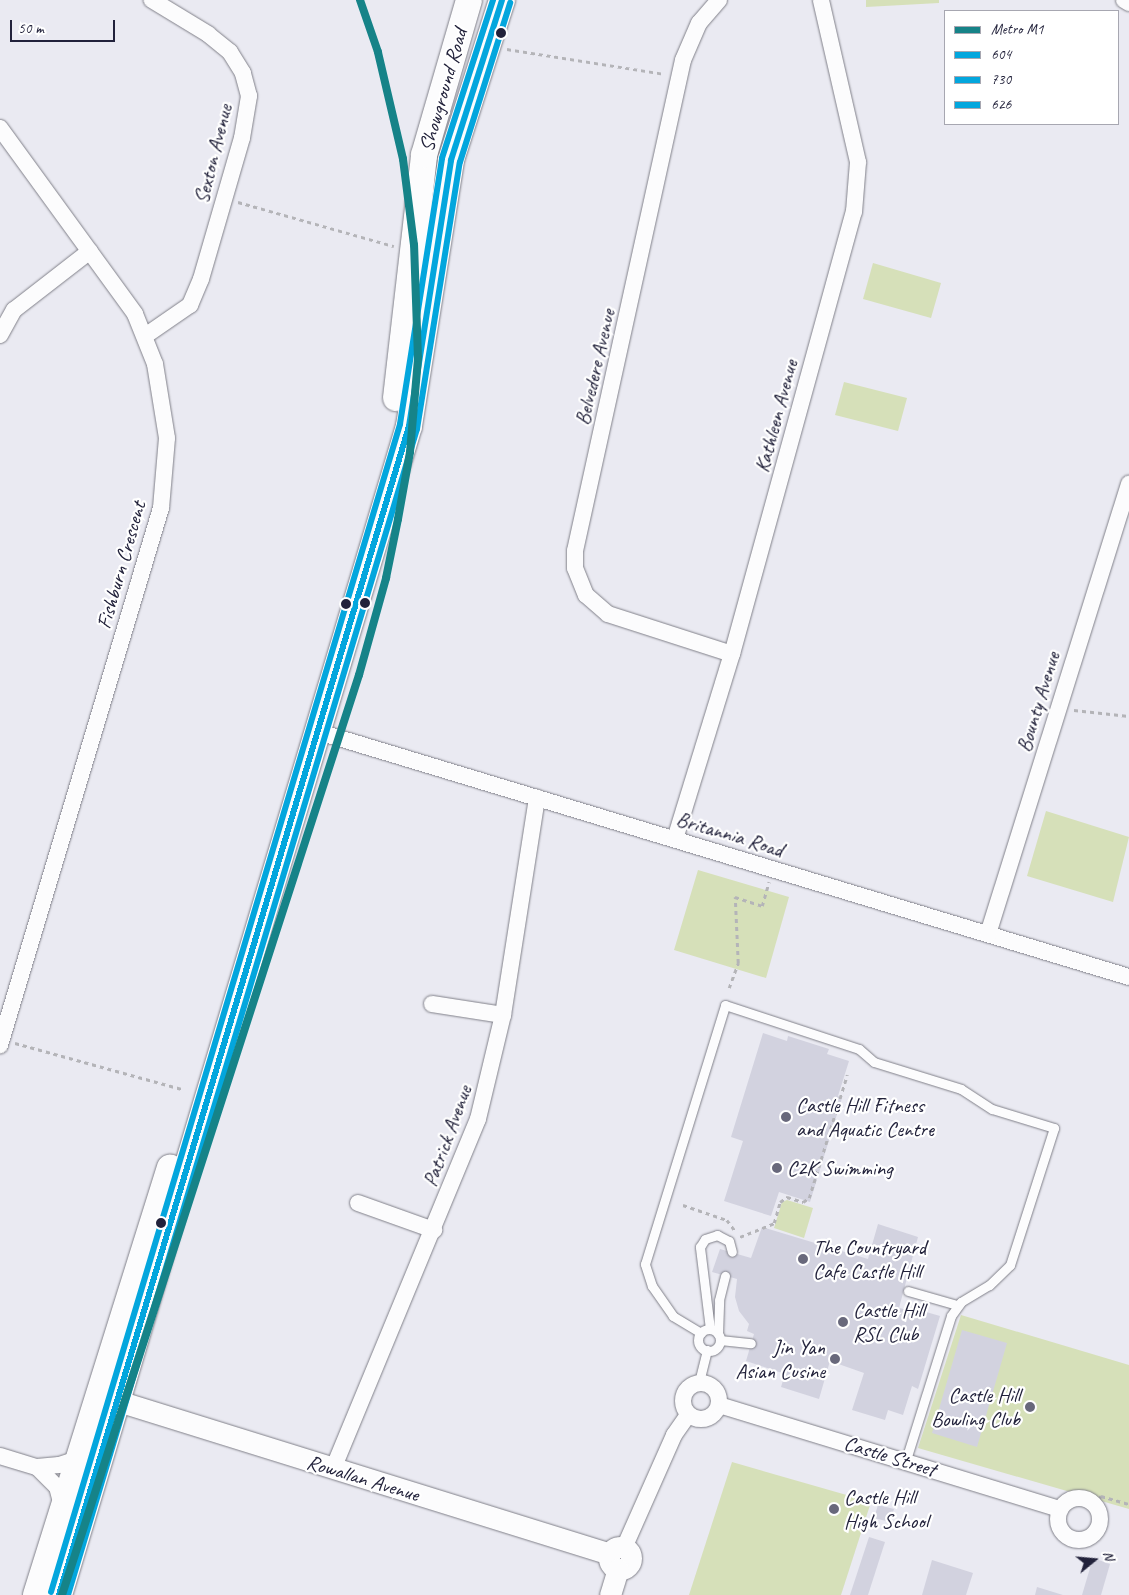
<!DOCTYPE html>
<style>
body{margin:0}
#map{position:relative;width:1129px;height:1595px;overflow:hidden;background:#eaeaf2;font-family:Caveat,sans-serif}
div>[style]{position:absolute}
.green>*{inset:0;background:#d6e0b9}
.building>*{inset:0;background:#d2d2df}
.path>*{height:2.5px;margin-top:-1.25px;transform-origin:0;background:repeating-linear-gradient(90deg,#b4b4b8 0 4px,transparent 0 8px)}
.roads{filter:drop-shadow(0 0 1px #808089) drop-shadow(0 0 1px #808089)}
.service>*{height:9px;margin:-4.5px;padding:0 4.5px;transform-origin:4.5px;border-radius:4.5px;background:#fcfcfd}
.service>.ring{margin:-4.5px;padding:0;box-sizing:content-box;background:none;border:9px solid #fcfcfd;border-radius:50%}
.minor>*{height:16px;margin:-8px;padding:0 8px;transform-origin:8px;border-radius:8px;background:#fcfcfd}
.minor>.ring{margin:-8px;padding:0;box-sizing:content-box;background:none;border:16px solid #fcfcfd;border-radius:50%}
.tertiary>*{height:21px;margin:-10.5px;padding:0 10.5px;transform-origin:10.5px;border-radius:10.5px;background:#fcfcfd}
.tertiary>.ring{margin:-10.5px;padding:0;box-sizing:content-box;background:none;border:21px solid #fcfcfd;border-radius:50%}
.primary>*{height:26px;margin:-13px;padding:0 13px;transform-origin:13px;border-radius:13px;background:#fcfcfd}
.bus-1>*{height:6px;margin:-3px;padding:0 3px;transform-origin:3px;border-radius:3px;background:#03a6dd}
.bus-2>*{height:6px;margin:-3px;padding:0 3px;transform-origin:3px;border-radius:3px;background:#03a6dd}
.bus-3>*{height:6px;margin:-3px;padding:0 3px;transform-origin:3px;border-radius:3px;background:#03a6dd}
.metro-1>*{height:8px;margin:-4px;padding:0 4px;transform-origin:4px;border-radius:4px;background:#168388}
.dots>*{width:14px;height:14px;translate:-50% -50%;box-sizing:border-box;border:2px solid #fff;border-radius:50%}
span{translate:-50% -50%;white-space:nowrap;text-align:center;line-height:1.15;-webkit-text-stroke:4.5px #fff;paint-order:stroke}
.street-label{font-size:21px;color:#22223b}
.poi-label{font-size:21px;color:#22223b}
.left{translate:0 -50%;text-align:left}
.right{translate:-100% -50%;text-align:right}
.legend{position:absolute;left:944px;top:10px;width:175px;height:115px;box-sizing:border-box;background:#fff;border:1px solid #a7a7b1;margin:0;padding:6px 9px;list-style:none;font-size:15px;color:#22223b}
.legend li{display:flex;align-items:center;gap:10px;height:25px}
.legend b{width:25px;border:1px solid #a7a7b1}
.north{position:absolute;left:1069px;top:1535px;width:50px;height:50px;-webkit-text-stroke:4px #fff;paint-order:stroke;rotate:73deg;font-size:14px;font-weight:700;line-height:20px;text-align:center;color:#22223b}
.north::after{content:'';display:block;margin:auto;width:18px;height:22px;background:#22223b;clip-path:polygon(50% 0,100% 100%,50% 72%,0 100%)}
.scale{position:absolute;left:10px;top:20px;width:105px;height:22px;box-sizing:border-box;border:2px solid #22223b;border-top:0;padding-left:6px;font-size:15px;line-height:18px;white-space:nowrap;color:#22223b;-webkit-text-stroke:4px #fff;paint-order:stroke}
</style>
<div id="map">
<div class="green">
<i style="clip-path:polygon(866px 0,939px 0,939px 3px,866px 7px)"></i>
<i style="clip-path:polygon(873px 263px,941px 283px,931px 318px,863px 299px)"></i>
<i style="clip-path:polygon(844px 382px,907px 398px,898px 431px,835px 415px)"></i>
<i style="clip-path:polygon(1046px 811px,1129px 837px,1113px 902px,1027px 876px)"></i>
<i style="clip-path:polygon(698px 870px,789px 897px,766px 978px,674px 950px)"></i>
<i style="clip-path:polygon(787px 1200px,813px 1208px,804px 1238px,774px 1228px,782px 1202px)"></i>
<i style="clip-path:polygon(961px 1315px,1129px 1365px,1129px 1509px,918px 1448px)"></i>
<i style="clip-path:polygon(732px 1462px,871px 1502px,841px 1595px,689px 1595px)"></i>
</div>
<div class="building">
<i style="clip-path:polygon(763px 1033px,787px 1041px,788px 1036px,829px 1049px,827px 1054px,849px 1061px,838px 1096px,842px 1098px,810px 1202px,779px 1192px,771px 1216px,724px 1201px,743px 1141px,731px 1137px)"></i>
<i style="clip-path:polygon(878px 1224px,918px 1237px,899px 1308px,908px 1310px,909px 1307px,940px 1316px,918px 1389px,912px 1386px,903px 1415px,888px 1410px,885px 1420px,852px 1410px,864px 1373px,830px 1361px,819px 1399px,781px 1387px,785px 1374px,746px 1361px,754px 1334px,747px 1331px,749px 1324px,739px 1311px,735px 1297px,737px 1279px,712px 1272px,720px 1249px,751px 1258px,762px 1227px,868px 1259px)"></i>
<i style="clip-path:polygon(962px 1330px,1007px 1343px,977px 1447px,932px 1433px)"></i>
<i style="clip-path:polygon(878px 1505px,894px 1509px,890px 1522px,874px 1518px)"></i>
<i style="clip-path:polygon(869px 1537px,885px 1542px,868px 1595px,850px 1595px)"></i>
<i style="clip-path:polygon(1093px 1558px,1110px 1564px,1101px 1595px,1082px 1595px)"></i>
<i style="clip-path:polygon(932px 1560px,973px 1573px,966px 1595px,922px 1595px)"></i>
<i style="clip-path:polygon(1037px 1587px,1063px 1595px,1035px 1595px)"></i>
</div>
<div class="path">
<i style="left:507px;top:49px;width:159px;rotate:9deg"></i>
<i style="left:238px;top:202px;width:162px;rotate:15.8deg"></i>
<i style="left:1074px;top:710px;width:55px;rotate:6.2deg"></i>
<i style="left:729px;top:988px;width:27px;rotate:-70deg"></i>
<i style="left:738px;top:963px;width:66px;rotate:-92.6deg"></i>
<i style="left:735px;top:897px;width:28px;rotate:18deg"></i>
<i style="left:762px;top:906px;width:25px;rotate:-74deg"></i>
<i style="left:15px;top:1043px;width:173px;rotate:15.4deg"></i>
<i style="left:683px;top:1205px;width:46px;rotate:18.8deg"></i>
<i style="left:727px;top:1220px;width:15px;rotate:53deg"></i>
<i style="left:740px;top:1237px;width:37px;rotate:-22deg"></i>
<i style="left:774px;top:1223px;width:22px;rotate:-74deg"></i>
<i style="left:780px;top:1202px;width:9px;rotate:-36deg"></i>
<i style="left:787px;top:1197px;width:17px;rotate:17deg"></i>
<i style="left:803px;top:1202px;width:7px;rotate:-34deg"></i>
<i style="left:809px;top:1198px;width:129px;rotate:-72.8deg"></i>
<i style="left:1093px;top:1502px;width:10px;rotate:-37deg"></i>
<i style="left:1101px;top:1496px;width:29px;rotate:16deg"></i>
</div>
<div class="roads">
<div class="service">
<i style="left:908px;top:1291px;width:51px;rotate:15.9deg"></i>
<i style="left:710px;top:1329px;width:83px;rotate:-97deg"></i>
<i style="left:700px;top:1247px;width:9px;rotate:-58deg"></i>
<i style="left:705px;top:1239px;width:13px;rotate:-18deg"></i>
<i style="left:717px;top:1235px;width:13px;rotate:27deg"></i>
<i style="left:729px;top:1241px;width:11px;rotate:75deg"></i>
<i class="ring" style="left:698px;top:1329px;width:13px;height:13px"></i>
<i style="left:701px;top:1333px;width:33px;rotate:-149deg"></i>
<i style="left:673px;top:1316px;width:37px;rotate:-125deg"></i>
<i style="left:652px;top:1286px;width:23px;rotate:-108deg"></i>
<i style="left:645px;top:1264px;width:271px;rotate:-72.8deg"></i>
<i style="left:725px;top:1005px;width:141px;rotate:18.2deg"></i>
<i style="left:859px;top:1049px;width:20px;rotate:41deg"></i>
<i style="left:874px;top:1062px;width:91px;rotate:17.2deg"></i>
<i style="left:961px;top:1089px;width:37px;rotate:33deg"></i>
<i style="left:992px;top:1109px;width:65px;rotate:17deg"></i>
<i style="left:1054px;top:1128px;width:144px;rotate:107.8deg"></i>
<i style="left:1010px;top:1265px;width:29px;rotate:136deg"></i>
<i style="left:989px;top:1285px;width:33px;rotate:149deg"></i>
<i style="left:961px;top:1302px;width:17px;rotate:126deg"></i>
<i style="left:951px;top:1316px;width:151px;rotate:107.4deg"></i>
<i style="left:718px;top:1334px;width:34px;rotate:-88deg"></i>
<i style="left:719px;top:1300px;width:25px;rotate:-76deg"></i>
<i style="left:720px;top:1340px;width:31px;rotate:6deg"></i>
<i style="left:699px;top:1382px;width:33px;rotate:-76deg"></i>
</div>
<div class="minor">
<i style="left:719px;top:0;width:30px;rotate:131deg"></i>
<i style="left:699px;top:23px;width:40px;rotate:113.4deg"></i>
<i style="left:683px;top:60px;width:503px;rotate:102.41deg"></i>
<i style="left:575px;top:551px;width:17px;rotate:90deg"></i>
<i style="left:575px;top:568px;width:29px;rotate:68deg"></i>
<i style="left:586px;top:595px;width:29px;rotate:41deg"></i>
<i style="left:608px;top:614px;width:130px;rotate:17.9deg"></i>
<i style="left:1124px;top:0;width:6px;rotate:31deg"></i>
<i style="left:0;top:128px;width:230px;rotate:54deg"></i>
<i style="left:135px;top:314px;width:54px;rotate:68.2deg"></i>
<i style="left:155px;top:364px;width:75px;rotate:80.8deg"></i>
<i style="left:167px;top:438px;width:70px;rotate:94.9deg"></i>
<i style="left:161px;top:508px;width:561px;rotate:106.69deg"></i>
<i style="left:0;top:335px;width:29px;rotate:-61deg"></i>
<i style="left:14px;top:310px;width:96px;rotate:-37.8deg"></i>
<i style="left:145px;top:336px;width:55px;rotate:-34.6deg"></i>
<i style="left:190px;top:305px;width:28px;rotate:-67deg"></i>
<i style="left:201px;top:279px;width:147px;rotate:-73.8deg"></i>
<i style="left:242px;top:138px;width:43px;rotate:-80.5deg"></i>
<i style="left:249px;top:96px;width:24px;rotate:-105deg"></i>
<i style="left:243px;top:73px;width:25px;rotate:-122deg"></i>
<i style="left:230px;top:52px;width:28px;rotate:-141deg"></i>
<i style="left:208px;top:34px;width:66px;rotate:-148.7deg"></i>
<i style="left:319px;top:732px;width:846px;rotate:16.83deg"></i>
<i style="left:675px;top:839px;width:194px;rotate:-72.9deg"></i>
<i style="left:732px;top:654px;width:459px;rotate:-74.6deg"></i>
<i style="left:854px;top:212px;width:50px;rotate:-85.4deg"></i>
<i style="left:858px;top:162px;width:166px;rotate:-102.9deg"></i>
<i style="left:988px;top:934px;width:472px;rotate:-72.6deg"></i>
<i style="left:432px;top:1004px;width:72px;rotate:8.8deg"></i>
<i style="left:358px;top:1203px;width:81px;rotate:19.6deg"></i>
<i class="ring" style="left:683px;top:1383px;width:20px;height:20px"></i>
<i style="left:719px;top:1405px;width:357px;rotate:17deg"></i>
<i style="left:0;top:1456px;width:39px;rotate:17deg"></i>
<i style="left:37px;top:1467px;width:22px;rotate:-5deg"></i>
<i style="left:59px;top:1465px;width:20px;rotate:-18deg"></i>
<i style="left:37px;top:1467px;width:28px;rotate:45deg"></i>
<i style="left:57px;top:1487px;width:20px;rotate:75deg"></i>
<i style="left:333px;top:1469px;width:379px;rotate:-67.5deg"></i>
<i style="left:478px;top:1119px;width:107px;rotate:-76.5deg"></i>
<i style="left:503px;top:1015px;width:220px;rotate:-81.1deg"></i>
<i class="ring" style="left:1058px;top:1498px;width:26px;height:26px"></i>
<i style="left:624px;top:1548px;width:124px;rotate:-66.1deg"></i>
<i style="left:674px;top:1435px;width:24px;rotate:-55deg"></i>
</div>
<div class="tertiary">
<i style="left:118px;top:1401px;width:515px;rotate:17.27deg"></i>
<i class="ring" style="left:609px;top:1547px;width:1px;height:1px"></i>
<i style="left:610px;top:1595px;width:27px;rotate:-73deg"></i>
</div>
<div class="primary">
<i style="left:396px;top:398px;width:245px;rotate:-83.4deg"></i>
<i style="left:424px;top:155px;width:161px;rotate:-73.8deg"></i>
<i style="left:36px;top:1595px;width:448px;rotate:-72.6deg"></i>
<i style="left:59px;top:1595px;width:1220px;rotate:-73.33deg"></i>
<i style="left:409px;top:426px;width:269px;rotate:-81deg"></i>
<i style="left:451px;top:160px;width:168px;rotate:-72.3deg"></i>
</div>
</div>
<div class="bus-1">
<i style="left:59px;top:1595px;width:1220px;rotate:-73.33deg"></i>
<i style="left:409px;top:426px;width:269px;rotate:-81deg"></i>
<i style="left:451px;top:160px;width:168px;rotate:-72.3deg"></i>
</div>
<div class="bus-2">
<i style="left:68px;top:1595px;width:1217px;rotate:-73.34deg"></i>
<i style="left:417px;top:429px;width:270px;rotate:-80.9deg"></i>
<i style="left:460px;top:162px;width:167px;rotate:-72.5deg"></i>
</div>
<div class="bus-3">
<i style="left:51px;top:1592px;width:1219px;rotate:-73.36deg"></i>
<i style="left:400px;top:424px;width:269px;rotate:-81deg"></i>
<i style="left:442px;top:158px;width:166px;rotate:-72.1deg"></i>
</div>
<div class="metro-1">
<i style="left:62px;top:1595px;width:967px;rotate:-72.11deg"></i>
<i style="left:359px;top:675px;width:101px;rotate:-74.4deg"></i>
<i style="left:386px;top:578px;width:60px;rotate:-78.5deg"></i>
<i style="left:398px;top:519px;width:68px;rotate:-79.8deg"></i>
<i style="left:410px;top:452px;width:94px;rotate:-85.1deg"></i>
<i style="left:418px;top:358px;width:113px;rotate:-92deg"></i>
<i style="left:414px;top:245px;width:87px;rotate:-97.3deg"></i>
<i style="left:403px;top:159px;width:110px;rotate:-103.2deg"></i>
<i style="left:378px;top:52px;width:55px;rotate:-109.1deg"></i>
</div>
<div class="dots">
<i style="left:501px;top:33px;background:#22223b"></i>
<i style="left:365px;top:603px;background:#22223b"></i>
<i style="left:346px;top:604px;background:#22223b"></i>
<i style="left:786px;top:1117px;background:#68687b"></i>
<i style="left:777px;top:1168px;background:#68687b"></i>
<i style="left:161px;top:1223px;background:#22223b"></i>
<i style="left:803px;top:1259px;background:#68687b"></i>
<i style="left:843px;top:1322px;background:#68687b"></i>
<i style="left:835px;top:1359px;background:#68687b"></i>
<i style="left:1030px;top:1407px;background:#68687b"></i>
<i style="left:834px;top:1509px;background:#68687b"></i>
</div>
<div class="street-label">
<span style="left:443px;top:90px;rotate:-74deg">Showground Road</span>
<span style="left:213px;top:154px;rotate:-76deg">Sexton Avenue</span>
<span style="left:595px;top:367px;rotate:-77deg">Belvedere Avenue</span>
<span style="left:776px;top:416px;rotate:-75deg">Kathleen Avenue</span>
<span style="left:121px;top:565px;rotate:-74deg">Fishburn Crescent</span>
<span style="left:1038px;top:702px;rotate:-73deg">Bounty Avenue</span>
<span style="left:730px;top:834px;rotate:17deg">Britannia Road</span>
<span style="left:447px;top:1136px;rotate:-70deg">Patrick Avenue</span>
<span style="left:890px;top:1456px;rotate:17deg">Castle Street</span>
<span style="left:363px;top:1478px;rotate:17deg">Rowallan Avenue</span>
</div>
<div class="poi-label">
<span class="left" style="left:796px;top:1117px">Castle Hill Fitness<br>and Aquatic Centre</span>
<span class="left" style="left:787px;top:1168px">C2K Swimming</span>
<span class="left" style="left:813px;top:1259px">The Countryard<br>Cafe Castle Hill</span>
<span class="left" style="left:853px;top:1322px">Castle Hill<br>RSL Club</span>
<span class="right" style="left:825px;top:1359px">Jin Yan<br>Asian Cusine</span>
<span class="right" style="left:1020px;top:1407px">Castle Hill<br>Bowling Club</span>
<span class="left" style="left:844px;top:1509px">Castle Hill<br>High School</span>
</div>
<ul class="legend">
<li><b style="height:6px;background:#168388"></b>Metro M1</li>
<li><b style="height:6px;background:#03a6dd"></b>604</li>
<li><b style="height:6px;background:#03a6dd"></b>730</li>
<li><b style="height:6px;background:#03a6dd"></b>626</li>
</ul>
<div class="north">N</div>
<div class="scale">50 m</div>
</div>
